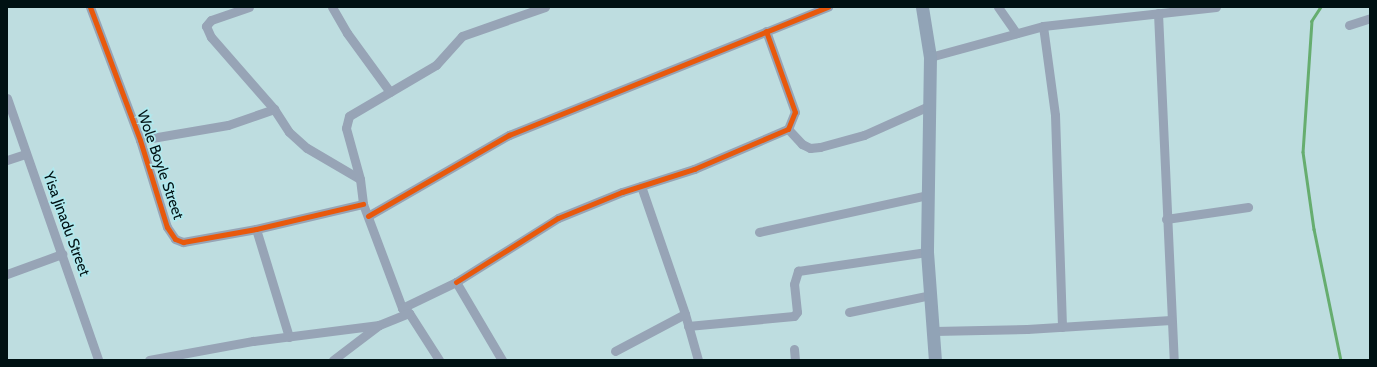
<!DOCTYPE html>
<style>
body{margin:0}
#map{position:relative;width:1377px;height:367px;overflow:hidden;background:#bedde0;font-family:Cabin,sans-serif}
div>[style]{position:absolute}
.stream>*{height:2.5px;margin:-1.25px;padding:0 1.25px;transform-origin:1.25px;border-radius:1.25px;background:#66ad6f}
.minor>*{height:9px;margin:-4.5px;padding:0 4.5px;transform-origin:4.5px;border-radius:4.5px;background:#97a4b6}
.secondary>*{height:13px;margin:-6.5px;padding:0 6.5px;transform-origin:6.5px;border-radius:6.5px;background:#91a3b6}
.cycleway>*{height:5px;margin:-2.5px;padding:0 2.5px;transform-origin:2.5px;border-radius:2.5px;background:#e8590c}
span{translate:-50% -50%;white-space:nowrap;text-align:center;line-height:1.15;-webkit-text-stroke:3.5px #b0e9ee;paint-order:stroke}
.street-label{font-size:15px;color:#001113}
.frame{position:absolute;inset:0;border:8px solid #001113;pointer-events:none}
</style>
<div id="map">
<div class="stream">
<i style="left:1321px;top:7px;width:17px;rotate:123deg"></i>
<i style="left:1312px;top:21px;width:131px;rotate:93.9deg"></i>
<i style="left:1303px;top:152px;width:78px;rotate:81.9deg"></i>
<i style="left:1314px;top:229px;width:134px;rotate:78.4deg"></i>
</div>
<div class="minor">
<i style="left:90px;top:7px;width:142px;rotate:69.4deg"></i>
<i style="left:140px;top:140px;width:91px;rotate:72.8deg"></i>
<i style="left:167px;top:227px;width:14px;rotate:56deg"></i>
<i style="left:175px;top:239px;width:9px;rotate:21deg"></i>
<i style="left:183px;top:242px;width:74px;rotate:-10.1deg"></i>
<i style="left:256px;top:229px;width:110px;rotate:-13.2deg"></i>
<i style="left:249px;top:7px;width:40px;rotate:161.1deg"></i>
<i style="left:211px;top:20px;width:8px;rotate:130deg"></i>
<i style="left:206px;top:26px;width:12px;rotate:66deg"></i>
<i style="left:211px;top:37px;width:96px;rotate:48.8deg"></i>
<i style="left:332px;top:7px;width:30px;rotate:60deg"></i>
<i style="left:347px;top:33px;width:73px;rotate:53.9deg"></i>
<i style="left:998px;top:7px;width:32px;rotate:55deg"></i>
<i style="left:1158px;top:13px;width:347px;rotate:87.4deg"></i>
<i style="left:1349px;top:25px;width:22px;rotate:-18deg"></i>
<i style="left:1043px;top:26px;width:90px;rotate:82.3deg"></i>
<i style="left:1055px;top:115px;width:212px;rotate:88.1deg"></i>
<i style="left:930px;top:57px;width:117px;rotate:-15.3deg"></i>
<i style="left:1043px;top:26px;width:174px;rotate:-6.3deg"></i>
<i style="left:7px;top:98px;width:277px;rotate:70.8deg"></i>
<i style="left:788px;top:129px;width:21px;rotate:47deg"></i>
<i style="left:802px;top:144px;width:9px;rotate:27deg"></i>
<i style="left:810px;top:148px;width:10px;rotate:-6deg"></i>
<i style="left:820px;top:147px;width:46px;rotate:-15.3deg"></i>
<i style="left:864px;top:135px;width:73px;rotate:-24.1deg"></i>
<i style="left:140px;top:140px;width:89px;rotate:-9.7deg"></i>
<i style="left:228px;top:125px;width:49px;rotate:-19.2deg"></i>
<i style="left:274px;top:109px;width:27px;rotate:57deg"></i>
<i style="left:289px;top:132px;width:24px;rotate:42deg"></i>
<i style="left:307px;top:148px;width:61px;rotate:30.3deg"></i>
<i style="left:360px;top:179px;width:25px;rotate:83deg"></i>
<i style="left:363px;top:204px;width:111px;rotate:69.4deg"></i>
<i style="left:402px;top:308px;width:9px;rotate:36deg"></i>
<i style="left:409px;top:313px;width:56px;rotate:57.4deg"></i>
<i style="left:7px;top:160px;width:20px;rotate:-18deg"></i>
<i style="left:360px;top:179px;width:53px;rotate:-105.4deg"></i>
<i style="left:346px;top:128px;width:12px;rotate:-76deg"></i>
<i style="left:349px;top:116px;width:101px;rotate:-30.4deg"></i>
<i style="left:436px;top:65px;width:39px;rotate:-48deg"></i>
<i style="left:462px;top:36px;width:88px;rotate:-19.3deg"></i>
<i style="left:641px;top:186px;width:135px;rotate:71deg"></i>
<i style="left:685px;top:314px;width:48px;rotate:74.2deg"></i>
<i style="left:368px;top:216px;width:163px;rotate:-29.9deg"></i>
<i style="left:509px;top:135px;width:344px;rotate:-21.9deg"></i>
<i style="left:1166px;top:219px;width:83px;rotate:-8.3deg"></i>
<i style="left:256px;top:229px;width:113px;rotate:73deg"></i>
<i style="left:759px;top:232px;width:172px;rotate:-12.4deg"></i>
<i style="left:7px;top:274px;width:59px;rotate:-20deg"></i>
<i style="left:456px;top:282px;width:120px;rotate:-32.1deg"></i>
<i style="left:558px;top:218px;width:69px;rotate:-22.1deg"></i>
<i style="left:622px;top:192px;width:76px;rotate:-17.7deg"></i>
<i style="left:694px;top:169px;width:102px;rotate:-23.1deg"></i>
<i style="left:788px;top:129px;width:18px;rotate:-68deg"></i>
<i style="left:795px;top:112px;width:86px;rotate:-109.7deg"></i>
<i style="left:402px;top:308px;width:60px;rotate:-25.7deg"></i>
<i style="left:456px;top:282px;width:91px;rotate:59.5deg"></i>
<i style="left:849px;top:312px;width:84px;rotate:-11.7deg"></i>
<i style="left:688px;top:326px;width:106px;rotate:-5.4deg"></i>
<i style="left:794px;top:316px;width:5px;rotate:-53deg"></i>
<i style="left:797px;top:312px;width:28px;rotate:-96deg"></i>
<i style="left:794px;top:284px;width:14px;rotate:-73deg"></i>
<i style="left:798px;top:271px;width:130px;rotate:-8.4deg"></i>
<i style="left:934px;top:331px;width:93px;rotate:-1.2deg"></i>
<i style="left:1027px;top:329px;width:144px;rotate:-3.6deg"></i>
<i style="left:794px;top:349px;width:11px;rotate:85deg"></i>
<i style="left:615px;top:351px;width:79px;rotate:-27.9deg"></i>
<i style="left:149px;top:360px;width:106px;rotate:-10.4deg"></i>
<i style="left:253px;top:341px;width:127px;rotate:-7.2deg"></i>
<i style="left:379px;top:325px;width:32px;rotate:-22deg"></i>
<i style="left:333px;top:360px;width:58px;rotate:-37.3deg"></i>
</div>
<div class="secondary">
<i style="left:922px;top:7px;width:51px;rotate:80.9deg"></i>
<i style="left:930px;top:57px;width:195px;rotate:90.9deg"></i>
<i style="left:927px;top:252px;width:108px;rotate:85.8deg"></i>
</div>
<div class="cycleway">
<i style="left:90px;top:7px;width:142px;rotate:69.4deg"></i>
<i style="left:140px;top:140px;width:91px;rotate:72.8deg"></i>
<i style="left:167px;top:227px;width:14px;rotate:56deg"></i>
<i style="left:175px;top:239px;width:9px;rotate:21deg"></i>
<i style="left:183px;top:242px;width:74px;rotate:-10.1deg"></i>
<i style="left:256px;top:229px;width:110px;rotate:-13.2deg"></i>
<i style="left:368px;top:216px;width:163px;rotate:-29.9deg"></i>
<i style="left:509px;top:135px;width:344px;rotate:-21.9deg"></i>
<i style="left:456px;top:282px;width:120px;rotate:-32.1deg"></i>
<i style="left:558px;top:218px;width:69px;rotate:-22.1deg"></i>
<i style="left:622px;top:192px;width:76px;rotate:-17.7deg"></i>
<i style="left:694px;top:169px;width:102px;rotate:-23.1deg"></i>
<i style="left:788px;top:129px;width:18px;rotate:-68deg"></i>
<i style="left:795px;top:112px;width:86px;rotate:-109.7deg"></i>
</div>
<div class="street-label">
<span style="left:160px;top:165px;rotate:71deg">Wole Boyle Street</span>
<span style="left:66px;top:224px;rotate:70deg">Yisa Jinadu Street</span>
</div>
<div class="frame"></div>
</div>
